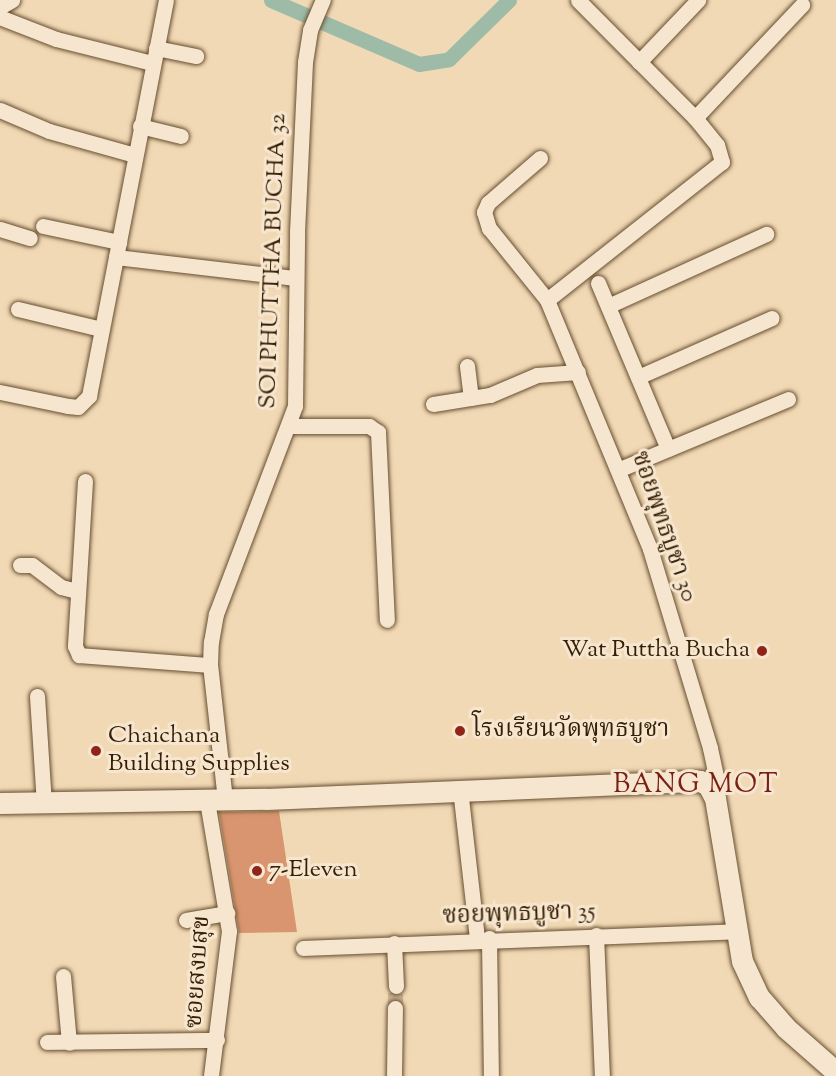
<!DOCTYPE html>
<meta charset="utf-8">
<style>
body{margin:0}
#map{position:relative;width:836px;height:1076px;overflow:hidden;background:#f2d9b5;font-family:"Sorts Mill Goudy","Noto Serif Thai",serif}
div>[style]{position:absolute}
.canal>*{height:15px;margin:-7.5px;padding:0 7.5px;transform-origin:7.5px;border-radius:7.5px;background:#9dbba7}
.building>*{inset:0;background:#d9956f}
.street-tunnel>*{height:15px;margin-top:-7.5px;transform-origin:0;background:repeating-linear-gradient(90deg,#ccb492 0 15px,transparent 0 23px)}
.roads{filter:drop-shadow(0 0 2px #654e30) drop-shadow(0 0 2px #654e30)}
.street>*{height:15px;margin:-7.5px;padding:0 7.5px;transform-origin:7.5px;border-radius:7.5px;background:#f7e6cf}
.secondary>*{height:21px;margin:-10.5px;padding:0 10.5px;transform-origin:10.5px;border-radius:10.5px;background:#f7e6cf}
.dots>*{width:16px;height:16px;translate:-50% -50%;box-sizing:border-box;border:3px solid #f7e6cf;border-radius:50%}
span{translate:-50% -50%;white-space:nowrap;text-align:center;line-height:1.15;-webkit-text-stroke:6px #f7e6cf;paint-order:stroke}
.street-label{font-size:24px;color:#361f04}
.poi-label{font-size:24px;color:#361f04}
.right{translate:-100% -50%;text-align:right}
.left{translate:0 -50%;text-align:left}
.quarter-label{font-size:27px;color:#7a1f14;letter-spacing:1.5px}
</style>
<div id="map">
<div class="canal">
<i style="left:271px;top:0;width:161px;rotate:23.4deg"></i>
<i style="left:419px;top:64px;width:30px;rotate:-9deg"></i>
<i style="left:449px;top:59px;width:84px;rotate:-44.5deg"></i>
</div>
<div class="building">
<i style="clip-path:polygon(279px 811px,297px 932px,239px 933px,219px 812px)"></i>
</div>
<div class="street-tunnel">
<i style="left:395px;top:1008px;width:22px;rotate:-87deg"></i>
</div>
<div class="roads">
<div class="street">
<i style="left:0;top:7px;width:14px;rotate:-30deg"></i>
<i style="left:2px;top:18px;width:58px;rotate:21.3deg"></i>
<i style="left:56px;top:39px;width:99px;rotate:14deg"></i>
<i style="left:156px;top:48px;width:41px;rotate:11.3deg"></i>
<i style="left:639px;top:62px;width:86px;rotate:-46.4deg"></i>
<i style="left:0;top:110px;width:53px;rotate:23.2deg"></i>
<i style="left:49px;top:131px;width:89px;rotate:15.6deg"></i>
<i style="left:695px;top:118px;width:156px;rotate:-46.6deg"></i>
<i style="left:140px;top:126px;width:42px;rotate:13.7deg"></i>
<i style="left:540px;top:158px;width:69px;rotate:139.1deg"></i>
<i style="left:488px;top:203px;width:10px;rotate:114deg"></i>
<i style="left:484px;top:212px;width:17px;rotate:73deg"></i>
<i style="left:489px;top:228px;width:92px;rotate:51.1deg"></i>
<i style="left:547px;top:300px;width:223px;rotate:-38.3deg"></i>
<i style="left:722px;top:162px;width:18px;rotate:-106deg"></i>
<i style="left:717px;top:145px;width:35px;rotate:-129deg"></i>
<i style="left:695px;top:118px;width:166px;rotate:-134.8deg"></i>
<i style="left:43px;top:226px;width:78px;rotate:11.9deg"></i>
<i style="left:0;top:229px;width:31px;rotate:17deg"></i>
<i style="left:116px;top:257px;width:181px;rotate:6.7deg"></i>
<i style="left:598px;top:283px;width:180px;rotate:67.1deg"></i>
<i style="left:547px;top:300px;width:269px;rotate:67.5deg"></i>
<i style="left:650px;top:549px;width:208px;rotate:73.2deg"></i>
<i style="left:710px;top:748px;width:29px;rotate:78deg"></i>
<i style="left:716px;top:776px;width:15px;rotate:106deg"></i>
<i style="left:608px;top:306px;width:174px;rotate:-24.5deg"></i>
<i style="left:18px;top:309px;width:85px;rotate:13.5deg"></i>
<i style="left:467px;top:366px;width:32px;rotate:83deg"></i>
<i style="left:638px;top:377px;width:146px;rotate:-23.8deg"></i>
<i style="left:0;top:392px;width:69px;rotate:11.6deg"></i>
<i style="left:68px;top:406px;width:10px;rotate:6deg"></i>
<i style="left:78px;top:407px;width:16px;rotate:-45deg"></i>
<i style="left:89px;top:396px;width:403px;rotate:-79deg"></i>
<i style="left:433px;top:404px;width:58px;rotate:-9deg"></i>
<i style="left:490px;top:395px;width:51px;rotate:-23.1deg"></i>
<i style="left:537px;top:375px;width:41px;rotate:-4.2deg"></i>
<i style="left:289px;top:426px;width:80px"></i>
<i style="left:369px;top:426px;width:11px;rotate:34deg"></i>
<i style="left:378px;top:432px;width:188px;rotate:87.3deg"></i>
<i style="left:620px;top:469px;width:182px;rotate:-22.6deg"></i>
<i style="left:85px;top:481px;width:165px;rotate:93.5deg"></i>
<i style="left:75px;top:646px;width:10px;rotate:66deg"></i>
<i style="left:79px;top:655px;width:131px;rotate:4.4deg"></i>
<i style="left:20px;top:565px;width:12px"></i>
<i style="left:32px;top:565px;width:36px;rotate:37deg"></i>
<i style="left:61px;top:587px;width:16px;rotate:14deg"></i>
<i style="left:37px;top:696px;width:108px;rotate:86.3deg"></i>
<i style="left:460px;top:789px;width:151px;rotate:83.5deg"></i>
<i style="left:225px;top:800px;width:136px;rotate:-96.3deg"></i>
<i style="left:210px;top:665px;width:23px;rotate:-88deg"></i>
<i style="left:211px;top:642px;width:28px;rotate:-80deg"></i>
<i style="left:216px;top:614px;width:222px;rotate:-69.2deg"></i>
<i style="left:295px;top:406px;width:174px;rotate:-89.3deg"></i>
<i style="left:297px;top:232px;width:170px;rotate:-87.3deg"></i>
<i style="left:305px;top:62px;width:32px;rotate:-81deg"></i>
<i style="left:310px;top:30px;width:33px;rotate:-67deg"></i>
<i style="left:207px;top:801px;width:132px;rotate:80.4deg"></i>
<i style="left:229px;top:931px;width:146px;rotate:97.1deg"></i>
<i style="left:186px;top:920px;width:42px;rotate:-9.7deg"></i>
<i style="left:596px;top:935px;width:141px;rotate:87.6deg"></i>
<i style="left:489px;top:938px;width:138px;rotate:89.2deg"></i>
<i style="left:394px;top:943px;width:43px;rotate:87.3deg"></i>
<i style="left:303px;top:948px;width:433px;rotate:-2.2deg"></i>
<i style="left:63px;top:976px;width:67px;rotate:84.9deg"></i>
<i style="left:47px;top:1042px;width:170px;rotate:-0.7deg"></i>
<i style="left:394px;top:1076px;width:68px;rotate:-89.2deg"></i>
</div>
<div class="secondary">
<i style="left:0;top:803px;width:266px;rotate:-0.9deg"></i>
<i style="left:266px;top:799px;width:434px;rotate:-2.4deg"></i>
<i style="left:700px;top:781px;width:9px;rotate:27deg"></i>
<i style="left:708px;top:785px;width:15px;rotate:62deg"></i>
<i style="left:715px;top:798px;width:165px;rotate:80.6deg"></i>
<i style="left:742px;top:961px;width:40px;rotate:65deg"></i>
<i style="left:759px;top:997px;width:41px;rotate:48.9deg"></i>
<i style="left:786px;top:1028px;width:67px;rotate:41.3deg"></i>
</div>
</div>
<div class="dots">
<i style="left:762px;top:651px;background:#8f2418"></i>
<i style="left:460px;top:731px;background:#8f2418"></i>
<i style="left:96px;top:751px;background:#8f2418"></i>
<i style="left:257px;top:871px;background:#8f2418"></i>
</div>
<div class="street-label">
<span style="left:274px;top:261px;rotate:-88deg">SOI PHUTTHA BUCHA 32</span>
<span style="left:663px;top:527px;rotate:71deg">ซอยพุทธบูชา 30</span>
<span style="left:519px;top:915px;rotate:-2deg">ซอยพุทธบูชา 35</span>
<span style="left:199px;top:972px;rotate:-86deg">ซอยสงบสุข</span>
</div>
<div class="poi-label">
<span class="right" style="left:750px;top:651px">Wat Puttha Bucha</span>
<span class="left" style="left:472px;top:731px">โรงเรียนวัดพุทธบูชา</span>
<span class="left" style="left:108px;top:751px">Chaichana<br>Building Supplies</span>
<span class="left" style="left:269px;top:871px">7-Eleven</span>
</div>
<div class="quarter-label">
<span style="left:696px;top:786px">BANG MOT</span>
</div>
</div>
